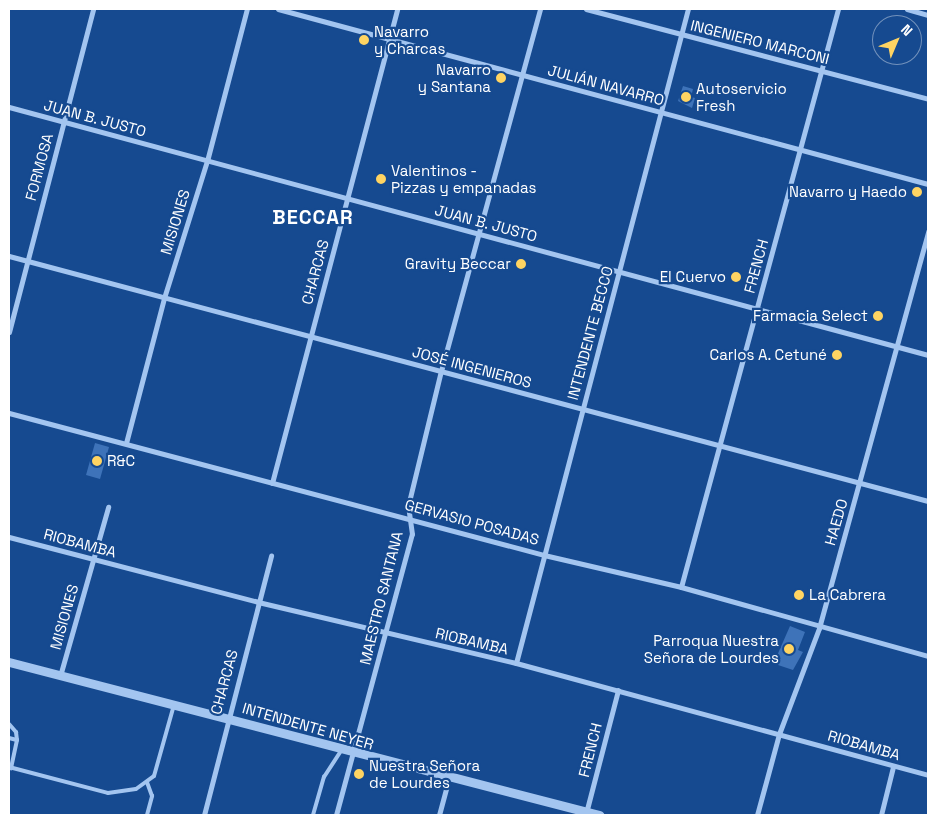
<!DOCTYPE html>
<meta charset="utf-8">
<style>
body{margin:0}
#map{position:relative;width:937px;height:824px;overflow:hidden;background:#164a90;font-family:"Space Grotesk",sans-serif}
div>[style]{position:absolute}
.building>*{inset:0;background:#3e73b9}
.service>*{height:4px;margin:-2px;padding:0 2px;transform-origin:2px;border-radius:2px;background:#a3c5f0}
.minor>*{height:5px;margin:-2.5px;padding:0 2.5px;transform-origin:2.5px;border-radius:2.5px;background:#a3c5f0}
.tertiary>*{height:9px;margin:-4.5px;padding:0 4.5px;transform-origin:4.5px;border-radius:4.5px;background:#a3c5f0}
.dots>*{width:14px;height:14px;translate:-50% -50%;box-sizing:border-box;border:2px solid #164a90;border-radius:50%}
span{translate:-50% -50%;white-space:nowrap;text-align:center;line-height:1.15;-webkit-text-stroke:4.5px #164a90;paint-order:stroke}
.poi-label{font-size:15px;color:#fff}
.left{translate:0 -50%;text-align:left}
.right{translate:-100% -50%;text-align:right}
.street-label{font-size:15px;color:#fff}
.district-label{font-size:20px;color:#fff;font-weight:700;letter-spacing:1px}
.frame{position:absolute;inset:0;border:10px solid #fff;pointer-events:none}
.north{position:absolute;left:872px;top:15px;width:50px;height:50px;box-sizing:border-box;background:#164a90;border:1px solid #7392bc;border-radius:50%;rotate:45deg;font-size:14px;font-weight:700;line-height:20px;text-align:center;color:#fff}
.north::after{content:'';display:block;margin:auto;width:18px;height:22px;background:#ffd462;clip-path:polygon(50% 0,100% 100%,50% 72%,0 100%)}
</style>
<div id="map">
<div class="building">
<i style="clip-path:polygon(683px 86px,693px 89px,691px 97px,695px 98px,692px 108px,678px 101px)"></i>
<i style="clip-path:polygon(95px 443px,109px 447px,100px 479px,86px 475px)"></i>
<i style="clip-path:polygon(790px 626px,805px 632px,798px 650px,803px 652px,793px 670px,778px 665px,780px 659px,776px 658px)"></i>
</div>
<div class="service">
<i style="left:9px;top:724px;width:11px;rotate:49deg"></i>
<i style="left:16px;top:732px;width:8px;rotate:83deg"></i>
<i style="left:17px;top:740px;width:29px;rotate:102deg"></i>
<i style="left:9px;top:738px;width:8px;rotate:14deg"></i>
<i style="left:9px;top:767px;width:102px;rotate:14.7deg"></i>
<i style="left:108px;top:793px;width:28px;rotate:-8deg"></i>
<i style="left:136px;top:789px;width:22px;rotate:-36deg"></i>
<i style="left:154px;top:776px;width:74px;rotate:-74.3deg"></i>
<i style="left:147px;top:815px;width:20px;rotate:-75deg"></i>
<i style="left:152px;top:796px;width:15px;rotate:-110deg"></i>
<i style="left:313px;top:815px;width:40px;rotate:-74deg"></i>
<i style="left:324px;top:777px;width:31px;rotate:-57deg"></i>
</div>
<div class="minor">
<i style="left:278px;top:9px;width:673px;rotate:15.07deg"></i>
<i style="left:586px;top:9px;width:354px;rotate:14.7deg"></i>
<i style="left:907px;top:9px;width:22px;rotate:16deg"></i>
<i style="left:9px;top:107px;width:952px;rotate:15.1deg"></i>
<i style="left:9px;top:256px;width:951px;rotate:14.93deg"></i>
<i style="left:9px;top:332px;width:334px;rotate:-75.4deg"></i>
<i style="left:9px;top:413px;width:554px;rotate:14.86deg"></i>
<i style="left:544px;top:555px;width:141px;rotate:13.1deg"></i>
<i style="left:681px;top:587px;width:256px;rotate:15.6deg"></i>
<i style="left:126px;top:443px;width:150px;rotate:-75.3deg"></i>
<i style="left:164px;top:298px;width:144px;rotate:-72.6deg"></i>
<i style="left:207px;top:161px;width:157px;rotate:-75.3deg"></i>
<i style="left:272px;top:483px;width:490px;rotate:-75.2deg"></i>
<i style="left:9px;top:537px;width:257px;rotate:14.6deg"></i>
<i style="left:258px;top:602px;width:265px;rotate:13.3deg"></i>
<i style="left:516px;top:663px;width:427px;rotate:15.2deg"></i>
<i style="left:681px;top:587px;width:599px;rotate:-74.8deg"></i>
<i style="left:516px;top:663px;width:676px;rotate:-75.27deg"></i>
<i style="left:60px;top:676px;width:176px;rotate:-74.1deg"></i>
<i style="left:586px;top:813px;width:127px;rotate:-75.4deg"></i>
<i style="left:204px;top:815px;width:268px;rotate:-75.5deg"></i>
<i style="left:336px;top:815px;width:291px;rotate:-74.9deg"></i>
<i style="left:412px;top:534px;width:28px;rotate:-98deg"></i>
<i style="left:408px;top:506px;width:139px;rotate:-76.3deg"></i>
<i style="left:441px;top:371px;width:375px;rotate:-74.7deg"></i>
<i style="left:439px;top:815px;width:38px;rotate:-75deg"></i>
<i style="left:757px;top:815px;width:84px;rotate:-74.8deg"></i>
<i style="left:779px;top:734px;width:113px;rotate:-69.3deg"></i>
<i style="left:819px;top:628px;width:412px;rotate:-74.6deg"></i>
<i style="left:881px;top:815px;width:49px;rotate:-76deg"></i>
</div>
<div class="tertiary">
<i style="left:9px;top:662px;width:610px;rotate:14.54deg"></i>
</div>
<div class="dots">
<i style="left:364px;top:40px;background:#ffd462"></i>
<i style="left:501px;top:78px;background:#ffd462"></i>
<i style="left:686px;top:97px;background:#ffd462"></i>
<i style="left:381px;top:179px;background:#ffd462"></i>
<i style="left:917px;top:192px;background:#ffd462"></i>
<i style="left:521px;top:264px;background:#ffd462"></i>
<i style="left:736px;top:277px;background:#ffd462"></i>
<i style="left:878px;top:316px;background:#ffd462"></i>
<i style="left:837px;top:355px;background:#ffd462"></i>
<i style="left:97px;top:461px;background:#ffd462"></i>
<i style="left:799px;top:595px;background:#ffd462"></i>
<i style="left:789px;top:649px;background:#ffd462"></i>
<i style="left:359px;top:774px;background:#ffd462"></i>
</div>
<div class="poi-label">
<span class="left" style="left:374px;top:40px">Navarro<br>y Charcas</span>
<span class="right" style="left:491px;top:78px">Navarro<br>y Santana</span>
<span class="left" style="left:696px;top:97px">Autoservicio<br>Fresh</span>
<span class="left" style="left:391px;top:179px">Valentinos -<br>Pizzas y empanadas</span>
<span class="right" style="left:907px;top:192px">Navarro y Haedo</span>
<span class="right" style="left:511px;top:264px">Gravity Beccar</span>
<span class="right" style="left:726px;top:277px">El Cuervo</span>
<span class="right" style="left:868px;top:316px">Farmacia Select</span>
<span class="right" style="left:827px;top:355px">Carlos A. Cetuné</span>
<span class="left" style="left:107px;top:461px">R&amp;C</span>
<span class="left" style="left:809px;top:595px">La Cabrera</span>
<span class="right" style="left:779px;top:649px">Parroqua Nuestra<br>Señora de Lourdes</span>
<span class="left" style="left:369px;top:774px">Nuestra Señora<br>de Lourdes</span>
</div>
<div class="street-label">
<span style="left:760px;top:42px;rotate:14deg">INGENIERO MARCONI</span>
<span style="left:606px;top:85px;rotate:15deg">JULIÁN NAVARRO</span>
<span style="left:95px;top:118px;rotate:15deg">JUAN B. JUSTO</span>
<span style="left:39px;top:167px;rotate:-75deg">FORMOSA</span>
<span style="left:175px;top:222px;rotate:-73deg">MISIONES</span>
<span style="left:486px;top:223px;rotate:15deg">JUAN B. JUSTO</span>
<span style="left:756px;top:266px;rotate:-75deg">FRENCH</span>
<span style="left:315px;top:272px;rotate:-75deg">CHARCAS</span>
<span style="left:590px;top:333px;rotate:-75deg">INTENDENTE BECCO</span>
<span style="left:472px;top:367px;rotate:15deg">JOSÉ INGENIEROS</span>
<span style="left:472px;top:522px;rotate:15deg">GERVASIO POSADAS</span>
<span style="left:836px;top:522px;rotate:-74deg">HAEDO</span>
<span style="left:80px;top:543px;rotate:15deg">RIOBAMBA</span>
<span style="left:381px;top:598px;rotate:-76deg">MAESTRO SANTANA</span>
<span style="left:64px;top:617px;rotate:-74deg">MISIONES</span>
<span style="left:472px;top:641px;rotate:13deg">RIOBAMBA</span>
<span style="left:224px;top:682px;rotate:-75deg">CHARCAS</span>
<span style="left:308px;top:726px;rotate:16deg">INTENDENTE NEYER</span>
<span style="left:864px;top:745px;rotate:16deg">RIOBAMBA</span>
<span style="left:590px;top:750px;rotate:-76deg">FRENCH</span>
</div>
<div class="district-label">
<span style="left:313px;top:217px">BECCAR</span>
</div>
<div class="frame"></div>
<div class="north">N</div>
</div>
